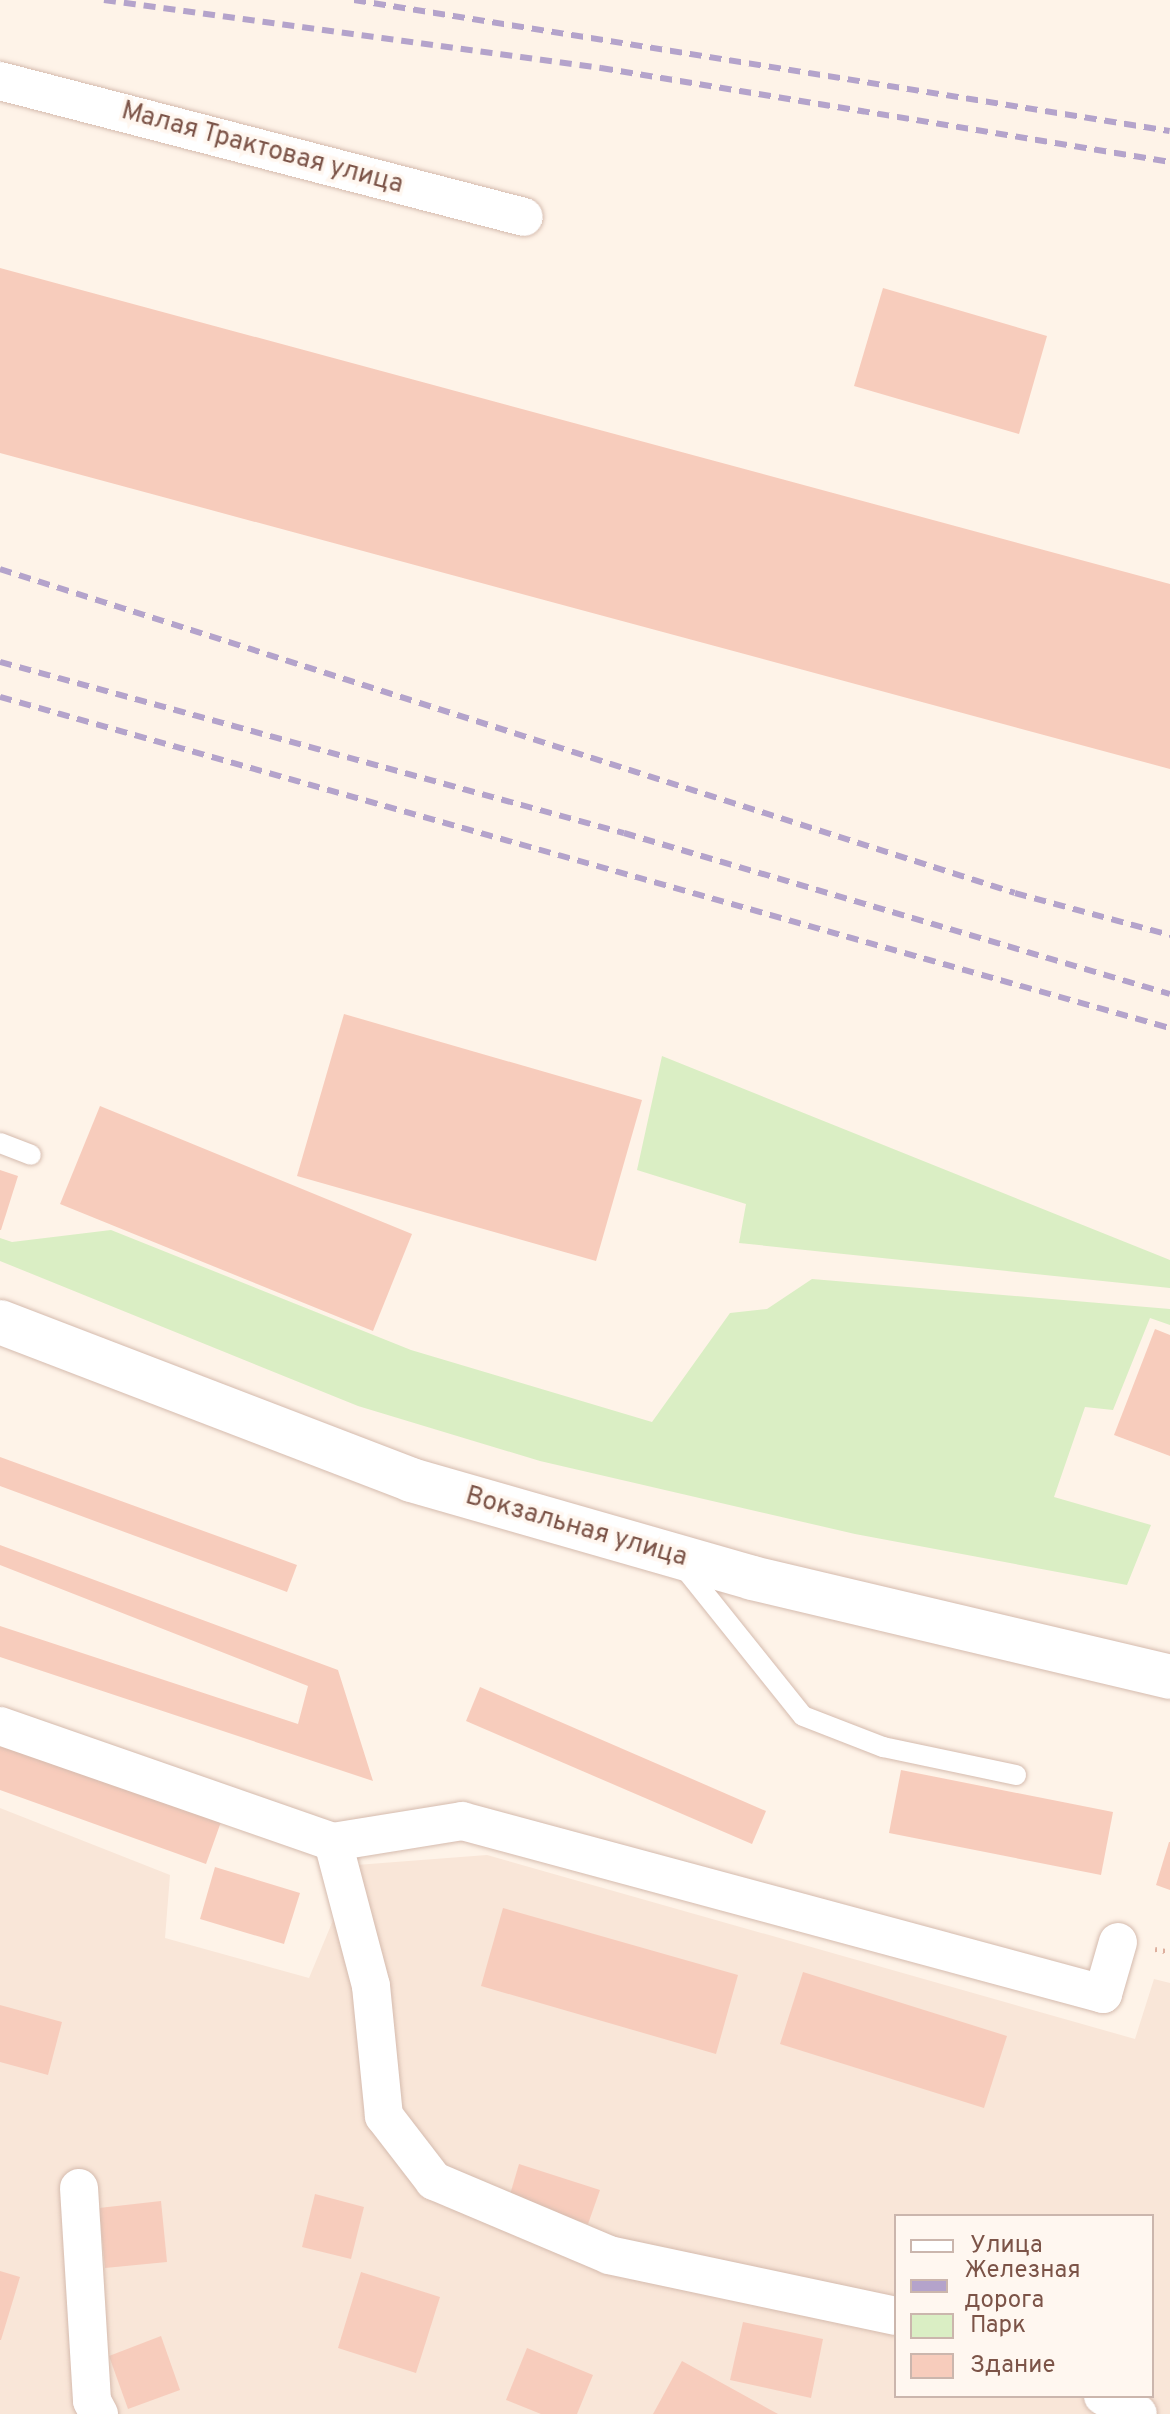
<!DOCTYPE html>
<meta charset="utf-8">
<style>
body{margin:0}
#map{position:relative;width:1170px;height:2414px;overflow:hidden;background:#fef3e8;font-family:Overpass,sans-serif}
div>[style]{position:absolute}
.residential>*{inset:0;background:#f9e6d8}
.green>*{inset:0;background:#daeec4}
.building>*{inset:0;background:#f7ccbc}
.path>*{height:5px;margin-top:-2.5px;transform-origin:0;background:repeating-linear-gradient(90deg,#ddaf9e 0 2px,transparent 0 8px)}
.roads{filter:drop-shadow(0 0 2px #d5bbae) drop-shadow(0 0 2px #d5bbae)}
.service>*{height:20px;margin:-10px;padding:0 10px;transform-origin:10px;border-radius:10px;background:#fff}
.minor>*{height:38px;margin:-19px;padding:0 19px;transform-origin:19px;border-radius:19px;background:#fff}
.tertiary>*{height:44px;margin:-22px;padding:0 22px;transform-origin:22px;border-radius:22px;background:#fff}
.rail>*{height:6px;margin-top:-3px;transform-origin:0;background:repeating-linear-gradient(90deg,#b4a3cb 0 12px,transparent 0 20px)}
span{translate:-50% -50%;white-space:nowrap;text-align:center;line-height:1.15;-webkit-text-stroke:7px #fff7f0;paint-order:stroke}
.street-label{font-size:26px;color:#7c5448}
.legend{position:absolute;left:894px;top:2214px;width:260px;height:184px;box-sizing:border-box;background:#fff7f0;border:2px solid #cbb6ad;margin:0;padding:10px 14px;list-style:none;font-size:24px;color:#7c5448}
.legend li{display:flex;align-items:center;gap:16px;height:40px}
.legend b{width:40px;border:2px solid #cbb6ad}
</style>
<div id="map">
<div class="residential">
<i style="clip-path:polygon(evenodd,0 1808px,170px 1875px,165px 1938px,309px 1978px,356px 1865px,487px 1855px,1135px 2039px,1154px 1979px,1170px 1983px,1170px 2414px,0 2414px,0 1808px,896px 2216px,1152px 2216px,1152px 2396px,896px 2396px,896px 2216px)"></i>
</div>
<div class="green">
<i style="clip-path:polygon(662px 1056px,1170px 1260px,1170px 1288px,739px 1243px,746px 1204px,637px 1170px)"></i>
<i style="clip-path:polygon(111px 1230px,411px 1350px,652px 1422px,730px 1313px,767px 1309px,812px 1279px,1170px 1309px,1170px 1325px,1150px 1318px,1113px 1410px,1085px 1407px,1054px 1497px,1151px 1525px,1127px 1585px,855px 1534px,540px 1461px,358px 1406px,0 1261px,0 1238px,12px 1242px)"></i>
</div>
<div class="building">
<i style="clip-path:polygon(0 268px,1170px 584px,1170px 769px,0 453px)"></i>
<i style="clip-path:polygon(883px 288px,1047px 336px,1019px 434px,854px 386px)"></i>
<i style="clip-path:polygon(344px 1014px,642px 1100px,596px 1261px,297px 1176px)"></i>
<i style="clip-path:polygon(100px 1106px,412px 1234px,373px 1331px,60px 1204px)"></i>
<i style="clip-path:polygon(0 1170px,18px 1176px,1px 1230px,0 1230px)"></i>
<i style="clip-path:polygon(1155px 1329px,1170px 1335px,1170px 1456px,1114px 1435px)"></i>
<i style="clip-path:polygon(0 1457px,297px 1565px,287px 1592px,0 1486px)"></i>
<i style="clip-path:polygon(0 1545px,338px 1670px,373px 1781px,0 1657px,0 1626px,298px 1724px,308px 1686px,0 1565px)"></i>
<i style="clip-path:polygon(480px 1687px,766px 1811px,752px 1844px,466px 1721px)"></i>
<i style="clip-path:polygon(0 1740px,222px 1819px,206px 1864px,0 1790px)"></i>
<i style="clip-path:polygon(901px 1770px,1113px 1812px,1101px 1875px,889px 1833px)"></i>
<i style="clip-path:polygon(1169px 1842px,1170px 1842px,1170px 1890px,1156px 1885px)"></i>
<i style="clip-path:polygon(215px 1867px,300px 1893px,284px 1944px,200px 1919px)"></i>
<i style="clip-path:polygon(503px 1908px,738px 1975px,716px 2054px,481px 1986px)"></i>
<i style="clip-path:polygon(803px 1972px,1007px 2036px,984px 2108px,780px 2044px)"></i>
<i style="clip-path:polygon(0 2005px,62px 2022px,48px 2075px,0 2062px)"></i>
<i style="clip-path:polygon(519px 2164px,600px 2190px,588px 2224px,509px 2198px)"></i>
<i style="clip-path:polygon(315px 2194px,364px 2207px,351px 2259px,302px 2247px)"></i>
<i style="clip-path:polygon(161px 2201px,167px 2262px,105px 2268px,99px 2208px)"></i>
<i style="clip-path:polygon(0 2271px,20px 2277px,1px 2340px,0 2340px)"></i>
<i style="clip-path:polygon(361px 2272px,440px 2297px,416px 2373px,338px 2348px)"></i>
<i style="clip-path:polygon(743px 2322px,823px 2339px,811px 2398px,730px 2380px)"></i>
<i style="clip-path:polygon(161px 2336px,180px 2390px,128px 2409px,109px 2356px)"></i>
<i style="clip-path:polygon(527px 2348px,593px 2375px,577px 2414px,541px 2414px,506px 2400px)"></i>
<i style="clip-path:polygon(682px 2361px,778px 2414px,653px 2414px)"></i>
</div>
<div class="path">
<i style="left:1155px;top:1949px;width:15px;rotate:11deg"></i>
</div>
<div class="roads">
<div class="service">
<i style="left:0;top:1143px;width:33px;rotate:21deg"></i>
<i style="left:682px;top:1565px;width:193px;rotate:51.3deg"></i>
<i style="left:803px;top:1716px;width:86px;rotate:21.2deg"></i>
<i style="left:883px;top:1747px;width:136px;rotate:11.9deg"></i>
</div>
<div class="minor">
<i style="left:0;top:81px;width:541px;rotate:14.55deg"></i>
<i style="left:0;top:1726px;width:353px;rotate:19.2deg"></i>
<i style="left:333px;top:1842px;width:149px;rotate:75.2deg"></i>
<i style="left:371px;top:1986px;width:131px;rotate:84.3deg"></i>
<i style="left:384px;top:2116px;width:82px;rotate:52.4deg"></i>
<i style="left:434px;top:2181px;width:190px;rotate:22.9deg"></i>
<i style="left:609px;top:2255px;width:293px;rotate:12deg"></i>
<i style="left:333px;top:1842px;width:131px;rotate:-9.2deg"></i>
<i style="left:462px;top:1821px;width:664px;rotate:15.1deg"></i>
<i style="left:1103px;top:1994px;width:54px;rotate:-73.9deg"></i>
<i style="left:79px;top:2188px;width:213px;rotate:86.5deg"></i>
<i style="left:92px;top:2401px;width:15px;rotate:62deg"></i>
<i style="left:1103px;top:2396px;width:39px;rotate:27deg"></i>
</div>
<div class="tertiary">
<i style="left:0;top:1322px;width:440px;rotate:21deg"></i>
<i style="left:411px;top:1480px;width:355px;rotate:16deg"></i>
<i style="left:752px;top:1578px;width:430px;rotate:13.3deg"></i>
</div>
</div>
<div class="rail">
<i style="left:104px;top:0;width:502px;rotate:7.79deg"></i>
<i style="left:601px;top:68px;width:577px;rotate:9.38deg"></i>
<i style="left:354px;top:0;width:826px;rotate:9.12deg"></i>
<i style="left:0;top:569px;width:1065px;rotate:17.7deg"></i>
<i style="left:1015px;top:893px;width:161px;rotate:15.2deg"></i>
<i style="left:0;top:662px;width:647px;rotate:15.33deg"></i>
<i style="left:624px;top:833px;width:569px;rotate:16.43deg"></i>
<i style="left:0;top:697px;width:1216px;rotate:15.8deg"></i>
</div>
<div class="street-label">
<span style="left:262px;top:149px;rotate:15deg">Малая Трактовая улица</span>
<span style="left:576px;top:1528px;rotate:16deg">Вокзальная улица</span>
</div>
<ul class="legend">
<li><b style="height:10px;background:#fff"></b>Улица</li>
<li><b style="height:10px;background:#b4a3cb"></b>Железная дорога</li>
<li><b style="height:22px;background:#daeec4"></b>Парк</li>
<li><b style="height:22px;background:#f7ccbc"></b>Здание</li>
</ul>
</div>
